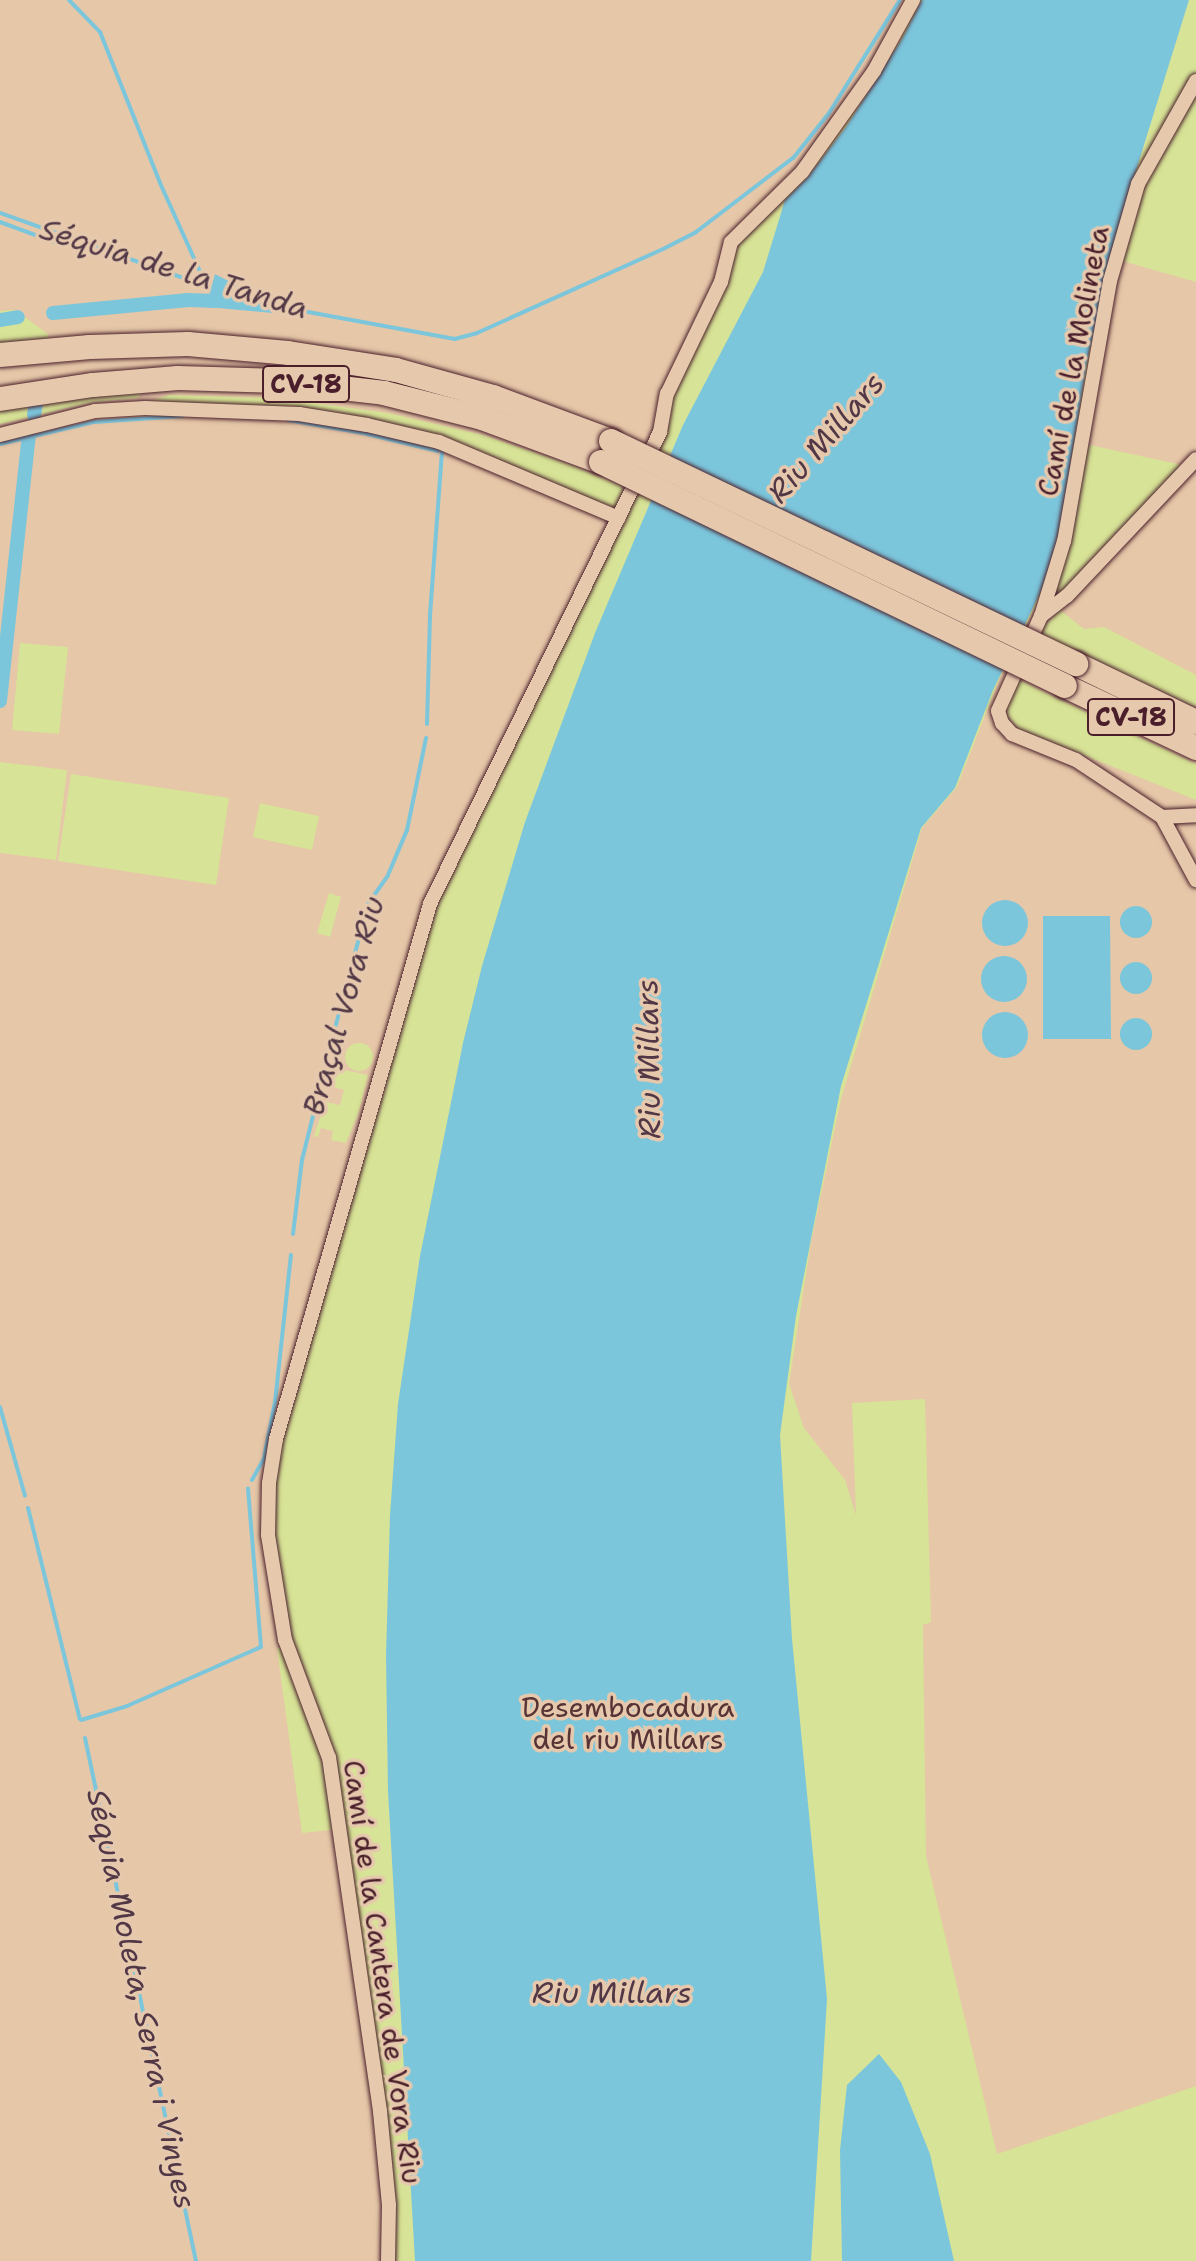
<!DOCTYPE html>
<meta charset="utf-8">
<style>
body{margin:0}
#map{position:relative;width:1196px;height:2261px;overflow:hidden;background:#e6c7a8;font-family:"Shantell Sans",sans-serif}
div>[style]{position:absolute}
.green>*{inset:0;background:#d7e396}
.round{border-radius:50%}
.water>*{inset:0;background:#7cc6dc}
.stream>*{height:4px;margin:-2px;padding:0 2px;transform-origin:2px;border-radius:2px;background:#7cc6dc}
.canal>*{height:14px;margin:-7px;padding:0 7px;transform-origin:7px;border-radius:7px;background:#7cc6dc}
.roads{filter:drop-shadow(0 0 2px #4a1f2b) drop-shadow(0 0 2px #4a1f2b)}
.street>*{height:14px;margin:-7px;padding:0 7px;transform-origin:7px;border-radius:7px;background:#e6c9ad}
.primary>*{height:24px;margin:-12px;padding:0 12px;transform-origin:12px;border-radius:12px;background:#e6c9ad}
.bridges{filter:drop-shadow(0 0 2px #4a1f2b) drop-shadow(0 0 2px #4a1f2b)}
.primary-bridge>*{height:24px;margin:-12px;padding:0 12px;transform-origin:12px;border-radius:12px;background:#e6c9ad}
span{translate:-50% -50%;white-space:nowrap;text-align:center;line-height:1.15;-webkit-text-stroke:7px #e6c9ad;paint-order:stroke}
.shield-label span{padding:2px 6px;background:#e6c9ad;border:2px solid;border-radius:6px;-webkit-text-stroke-width:0}
.shield-label{font-size:26px;color:#4a1f2b;font-weight:700}
.street-label{font-size:28px;color:#4a1f2b}
.park-label{font-size:28px;color:#583336}
.water-label{font-size:30px;color:#523846;font-style:italic}
</style>
<div id="map">
<div class="green">
<i style="clip-path:polygon(919px 0,1196px 0,1196px 73px,1147px 153px,1117px 234px,1089px 360px,1061px 529px,1045px 587px,1000px 677px,957px 787px,922px 828px,841px 1099px,811px 1242px,789px 1384px,804px 1428px,845px 1480px,856px 1515px,852px 1403px,925px 1399px,931px 1622px,923px 1625px,926px 1856px,997px 2154px,1196px 2086px,1196px 2261px,393px 2261px,330px 1757px,288px 1639px,279px 1594px,271px 1482px,424px 927px,674px 391px,735px 245px,806px 177px)"></i>
<i style="clip-path:polygon(1196px 87px,1196px 282px,1119px 260px,1140px 187px)"></i>
<i style="clip-path:polygon(15px 310px,48px 334px,49px 339px,0 344px,0 311px)"></i>
<i style="clip-path:polygon(147px 389px,137px 398px,93px 402px,0 424px,0 408px)"></i>
<i style="clip-path:polygon(169px 395px,277px 398px,388px 413px,483px 435px,574px 466px,630px 490px,618px 514px,369px 423px,142px 404px)"></i>
<i style="clip-path:polygon(1085px 444px,1187px 466px,1044px 613px)"></i>
<i style="clip-path:polygon(1060px 610px,1084px 629px,1104px 627px,1196px 675px,1196px 707px,1036px 634px)"></i>
<i style="clip-path:polygon(20px 643px,68px 647px,59px 734px,12px 730px)"></i>
<i style="clip-path:polygon(1017px 679px,1196px 764px,1196px 800px,1021px 730px,1004px 714px)"></i>
<i style="clip-path:polygon(0 762px,67px 770px,56px 860px,0 853px)"></i>
<i style="clip-path:polygon(71px 774px,229px 798px,216px 885px,58px 861px)"></i>
<i style="clip-path:polygon(260px 803px,319px 816px,312px 850px,253px 837px)"></i>
<i style="clip-path:polygon(329px 893px,341px 897px,330px 937px,317px 933px)"></i>
<i class="round" style="left:345px;top:1043px;width:28px;height:28px"></i>
<i style="clip-path:polygon(335px 1068px,368px 1075px,358px 1114px,346px 1143px,331px 1140px,333px 1131px,321px 1128px,318px 1137px,314px 1136px,325px 1102px,340px 1105px,344px 1090px,330px 1086px)"></i>
<i style="clip-path:polygon(285px 1643px,328px 1758px,339px 1829px,302px 1833px,277px 1649px)"></i>
</div>
<div class="water">
<i style="clip-path:polygon(922px 0,1189px 0,1116px 235px,1087px 361px,1060px 528px,1044px 585px,993px 690px,955px 788px,921px 828px,841px 1086px,796px 1316px,780px 1435px,792px 1639px,827px 1999px,811px 2261px,415px 2261px,388px 1791px,386px 1656px,390px 1515px,398px 1404px,420px 1256px,463px 1043px,482px 966px,525px 822px,595px 633px,683px 425px,763px 272px,785px 200px,808px 177px,846px 127px,902px 39px)"></i>
<i style="clip-path:polygon(215px 274px,265px 300px,274px 300px,273px 313px,196px 306px,199px 295px,209px 296px)"></i>
<i class="round" style="left:982px;top:900px;width:46px;height:46px"></i>
<i class="round" style="left:1120px;top:906px;width:32px;height:32px"></i>
<i style="clip-path:polygon(1043px 916px,1110px 916px,1111px 1039px,1043px 1039px)"></i>
<i class="round" style="left:981px;top:956px;width:46px;height:46px"></i>
<i class="round" style="left:1120px;top:962px;width:32px;height:32px"></i>
<i class="round" style="left:982px;top:1012px;width:46px;height:46px"></i>
<i class="round" style="left:1120px;top:1018px;width:32px;height:32px"></i>
<i style="clip-path:polygon(879px 2054px,901px 2082px,930px 2154px,954px 2261px,842px 2261px,840px 2150px,847px 2085px)"></i>
</div>
<div class="stream">
<i style="left:69px;top:0;width:45px;rotate:45.9deg"></i>
<i style="left:100px;top:32px;width:162px;rotate:68.3deg"></i>
<i style="left:160px;top:183px;width:114px;rotate:65.7deg"></i>
<i style="left:0;top:213px;width:228px;rotate:19.5deg"></i>
<i style="left:0;top:222px;width:61px;rotate:20.2deg"></i>
<i style="left:270px;top:305px;width:188px;rotate:10.4deg"></i>
<i style="left:455px;top:339px;width:23px;rotate:-15deg"></i>
<i style="left:477px;top:333px;width:206px;rotate:-24.3deg"></i>
<i style="left:665px;top:248px;width:35px;rotate:-27deg"></i>
<i style="left:696px;top:232px;width:123px;rotate:-37.4deg"></i>
<i style="left:794px;top:157px;width:56px;rotate:-51.5deg"></i>
<i style="left:829px;top:113px;width:133px;rotate:-57.9deg"></i>
<i style="left:288px;top:420px;width:76px;rotate:9.8deg"></i>
<i style="left:363px;top:433px;width:77px;rotate:13.5deg"></i>
<i style="left:0;top:444px;width:97px;rotate:-13.2deg"></i>
<i style="left:94px;top:422px;width:89px;rotate:-3.9deg"></i>
<i style="left:427px;top:724px;width:109px;rotate:-88.4deg"></i>
<i style="left:430px;top:615px;width:163px;rotate:-85.8deg"></i>
<i style="left:293px;top:1234px;width:75px;rotate:-83.1deg"></i>
<i style="left:302px;top:1160px;width:132px;rotate:-76deg"></i>
<i style="left:334px;top:1032px;width:132px;rotate:-75.1deg"></i>
<i style="left:368px;top:904px;width:35px;rotate:-55deg"></i>
<i style="left:388px;top:875px;width:49px;rotate:-67.1deg"></i>
<i style="left:407px;top:830px;width:94px;rotate:-78.3deg"></i>
<i style="left:0;top:1407px;width:92px;rotate:74.3deg"></i>
<i style="left:252px;top:1480px;width:25px;rotate:-61deg"></i>
<i style="left:264px;top:1458px;width:57px;rotate:-78.9deg"></i>
<i style="left:275px;top:1402px;width:148px;rotate:-83.8deg"></i>
<i style="left:28px;top:1508px;width:217px;rotate:76.2deg"></i>
<i style="left:81px;top:1720px;width:48px;rotate:-16.9deg"></i>
<i style="left:127px;top:1706px;width:146px;rotate:-23.8deg"></i>
<i style="left:261px;top:1647px;width:159px;rotate:-94.7deg"></i>
<i style="left:85px;top:1738px;width:535px;rotate:78.02deg"></i>
</div>
<div class="canal">
<i style="left:53px;top:313px;width:136px;rotate:-5.5deg"></i>
<i style="left:188px;top:300px;width:29px;rotate:2deg"></i>
<i style="left:0;top:320px;width:18px;rotate:-9deg"></i>
<i style="left:34px;top:415px;width:11px;rotate:-80deg"></i>
<i style="left:0;top:701px;width:268px;rotate:-83.8deg"></i>
</div>
<div class="roads">
<div class="street">
<i style="left:1196px;top:81px;width:118px;rotate:119.4deg"></i>
<i style="left:1138px;top:184px;width:101px;rotate:106.1deg"></i>
<i style="left:1110px;top:281px;width:264px;rotate:100deg"></i>
<i style="left:1064px;top:541px;width:78px;rotate:107deg"></i>
<i style="left:1041px;top:616px;width:104px;rotate:114.4deg"></i>
<i style="left:998px;top:711px;width:13px;rotate:72deg"></i>
<i style="left:1002px;top:723px;width:15px;rotate:48deg"></i>
<i style="left:1012px;top:734px;width:69px;rotate:22.1deg"></i>
<i style="left:1076px;top:760px;width:103px;rotate:33.5deg"></i>
<i style="left:1162px;top:817px;width:72px;rotate:61.6deg"></i>
<i style="left:0;top:435px;width:98px;rotate:-14.2deg"></i>
<i style="left:95px;top:411px;width:50px;rotate:-3.4deg"></i>
<i style="left:145px;top:408px;width:154px;rotate:2.2deg"></i>
<i style="left:299px;top:414px;width:69px;rotate:9.2deg"></i>
<i style="left:367px;top:425px;width:74px;rotate:13.3deg"></i>
<i style="left:439px;top:442px;width:195px;rotate:22.9deg"></i>
<i style="left:1041px;top:616px;width:33px;rotate:-38deg"></i>
<i style="left:1067px;top:596px;width:188px;rotate:-46.7deg"></i>
<i style="left:1162px;top:817px;width:34px;rotate:-3deg"></i>
<i style="left:388px;top:2261px;width:56px;rotate:-89deg"></i>
<i style="left:389px;top:2205px;width:94px;rotate:-95.5deg"></i>
<i style="left:380px;top:2111px;width:357px;rotate:-98.2deg"></i>
<i style="left:329px;top:1758px;width:126px;rotate:-110.4deg"></i>
<i style="left:285px;top:1640px;width:106px;rotate:-99.2deg"></i>
<i style="left:268px;top:1535px;width:52px;rotate:-88.9deg"></i>
<i style="left:269px;top:1483px;width:45px;rotate:-81deg"></i>
<i style="left:276px;top:1439px;width:557px;rotate:-73.94deg"></i>
<i style="left:430px;top:904px;width:525px;rotate:-64.02deg"></i>
<i style="left:660px;top:432px;width:39px;rotate:-80deg"></i>
<i style="left:667px;top:394px;width:124px;rotate:-64.3deg"></i>
<i style="left:721px;top:282px;width:41px;rotate:-76deg"></i>
<i style="left:731px;top:242px;width:100px;rotate:-44.6deg"></i>
<i style="left:802px;top:172px;width:124px;rotate:-54.5deg"></i>
<i style="left:874px;top:71px;width:81px;rotate:-61.2deg"></i>
</div>
<div class="primary">
<i style="left:0;top:355px;width:90px;rotate:-5.1deg"></i>
<i style="left:90px;top:347px;width:98px;rotate:-1.8deg"></i>
<i style="left:188px;top:344px;width:100px;rotate:5.1deg"></i>
<i style="left:288px;top:353px;width:109px;rotate:8.9deg"></i>
<i style="left:396px;top:370px;width:101px;rotate:15.6deg"></i>
<i style="left:493px;top:397px;width:126px;rotate:20.4deg"></i>
<i style="left:0;top:399px;width:94px;rotate:-8.6deg"></i>
<i style="left:93px;top:385px;width:85px;rotate:-4.7deg"></i>
<i style="left:178px;top:378px;width:103px;rotate:1.7deg"></i>
<i style="left:281px;top:381px;width:104px;rotate:6.6deg"></i>
<i style="left:384px;top:393px;width:101px;rotate:14.3deg"></i>
<i style="left:482px;top:418px;width:127px;rotate:20.3deg"></i>
<i style="left:1076px;top:664px;width:133px;rotate:25.8deg"></i>
<i style="left:1065px;top:686px;width:145px;rotate:25.3deg"></i>
</div>
</div>
<div class="bridges">
<div class="primary-bridge">
<i style="left:611px;top:441px;width:516px;rotate:25.62deg"></i>
<i style="left:601px;top:462px;width:515px;rotate:25.77deg"></i>
</div>
</div>
<div class="shield-label">
<span style="left:306px;top:384px">CV-18</span>
<span style="left:1131px;top:717px">CV-18</span>
</div>
<div class="street-label">
<span style="left:1073px;top:361px;rotate:-79deg">Camí de la Molineta</span>
<span style="left:383px;top:1972px;rotate:82deg">Camí de la Cantera de Vora Riu</span>
</div>
<div class="park-label">
<span style="left:628px;top:1723px">Desembocadura<br>del riu Millars</span>
</div>
<div class="water-label">
<span style="left:174px;top:269px;rotate:17deg">Séquia de la Tanda</span>
<span style="left:826px;top:438px;rotate:-49deg">Riu Millars</span>
<span style="left:344px;top:1006px;rotate:-74deg">Braçal Vora Riu</span>
<span style="left:649px;top:1059px;rotate:-91deg">Riu Millars</span>
<span style="left:612px;top:1993px">Riu Millars</span>
<span style="left:141px;top:1999px;rotate:78deg">Séquia Moleta, Serra i Vinyes</span>
</div>
</div>
